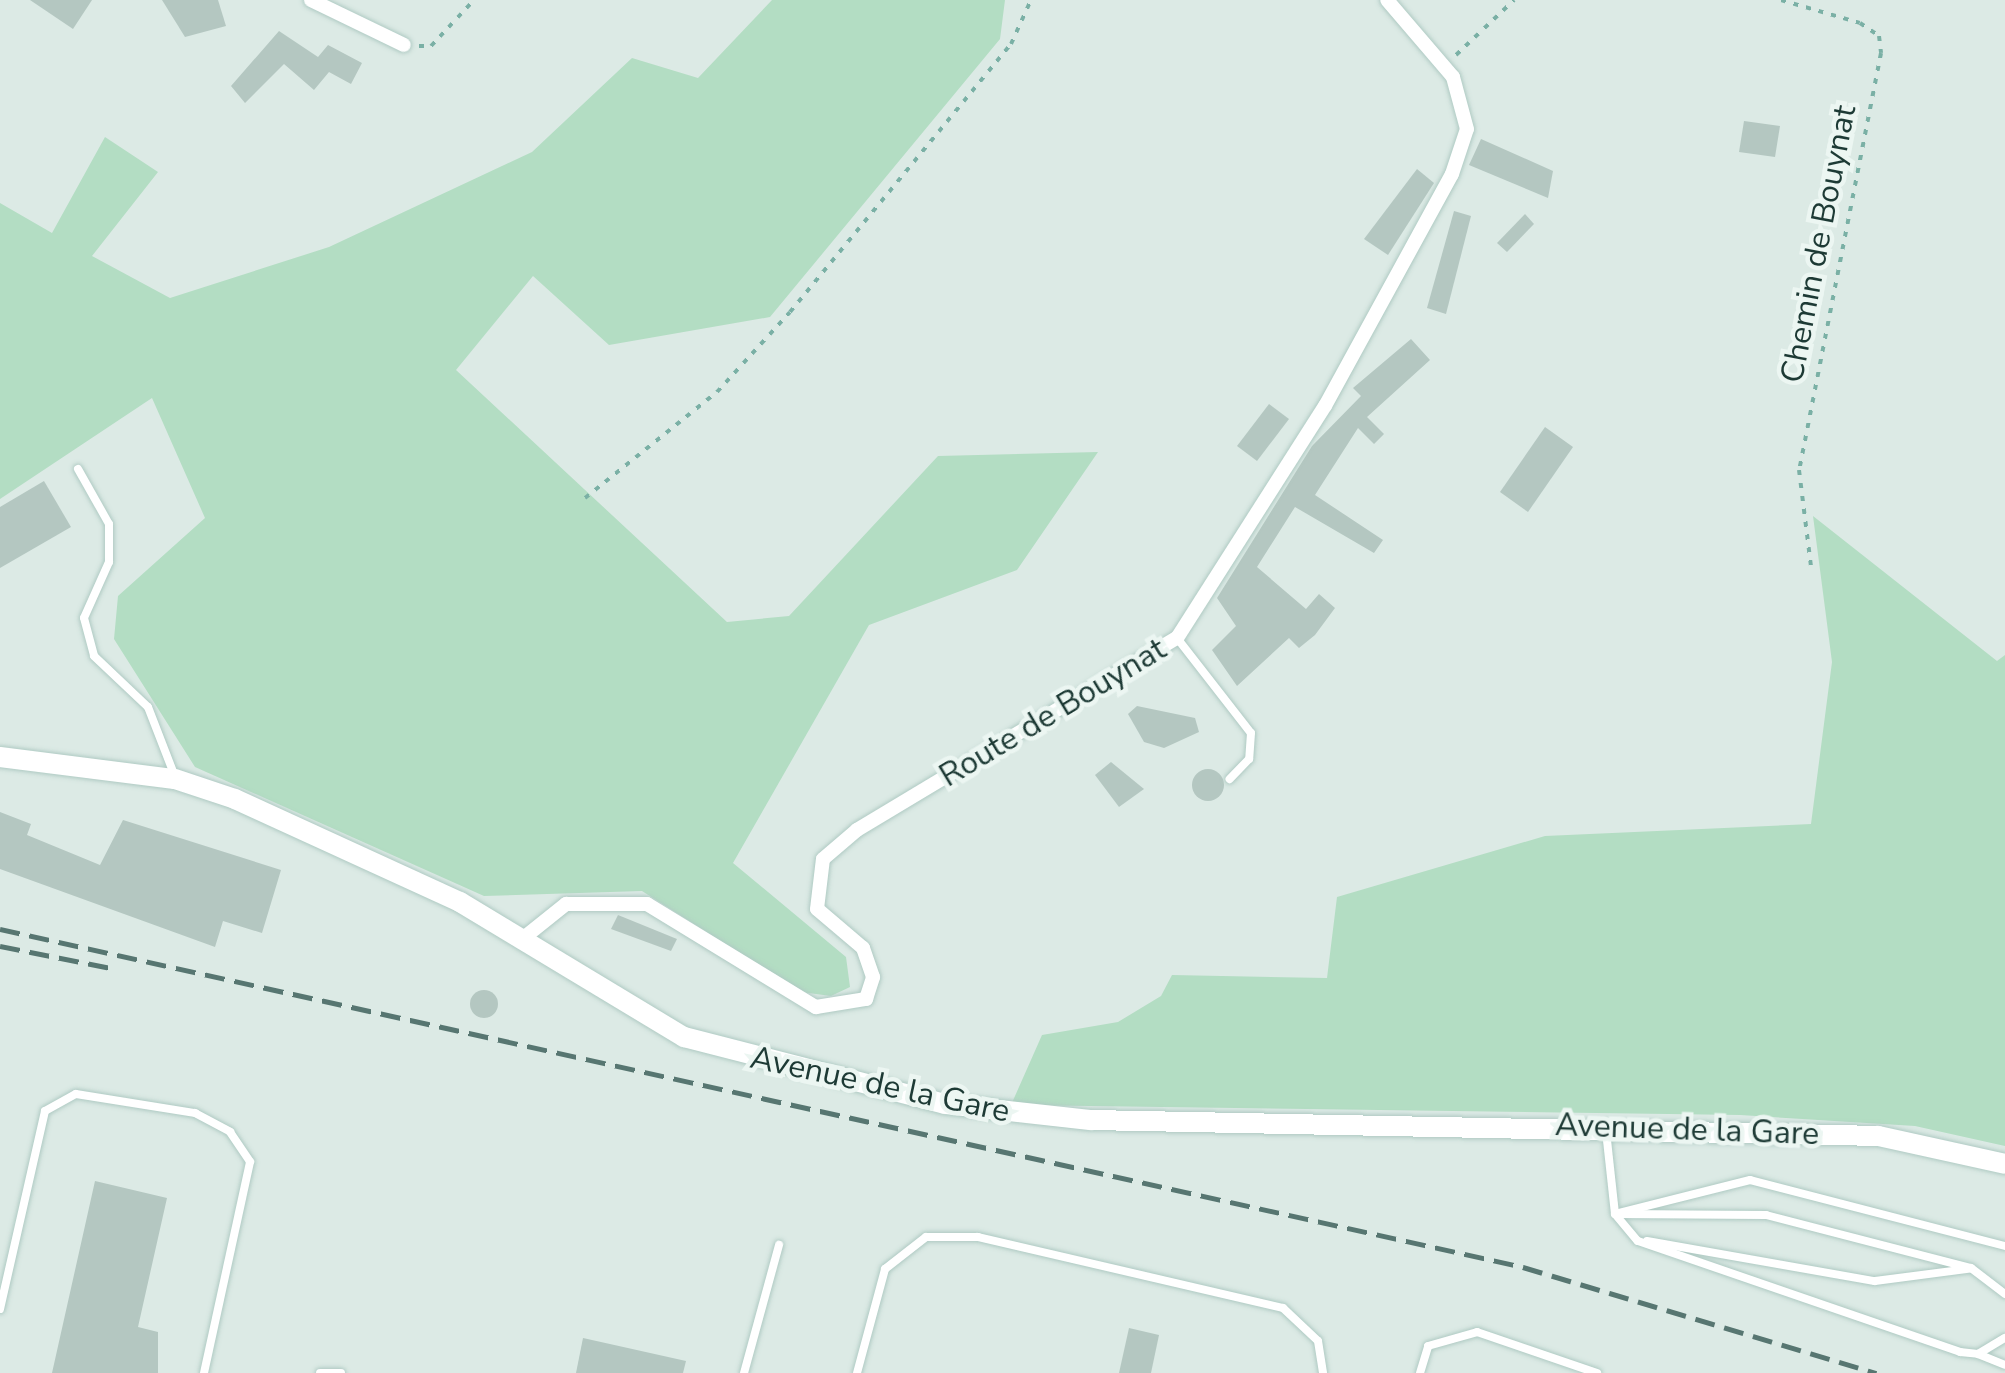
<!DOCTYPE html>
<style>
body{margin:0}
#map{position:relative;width:2005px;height:1373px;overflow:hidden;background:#dceae5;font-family:"Nunito Sans",sans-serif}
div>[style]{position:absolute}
.green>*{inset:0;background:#b3ddc3}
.building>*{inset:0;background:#b4c7c1}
.round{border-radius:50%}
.path>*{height:4px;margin-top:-2px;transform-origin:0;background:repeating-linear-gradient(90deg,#7ab0a5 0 5px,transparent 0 13px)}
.roads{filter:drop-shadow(0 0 2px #afcac3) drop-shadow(0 0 2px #afcac3)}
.lane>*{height:8px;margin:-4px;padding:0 4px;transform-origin:4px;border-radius:4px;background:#fff}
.street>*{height:14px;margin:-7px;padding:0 7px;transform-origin:7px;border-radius:7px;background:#fff}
.secondary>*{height:20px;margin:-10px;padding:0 10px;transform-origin:10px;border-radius:10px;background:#fff}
.rail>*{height:5px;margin-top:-2.5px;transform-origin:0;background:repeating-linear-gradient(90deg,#577671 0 20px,transparent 0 30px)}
span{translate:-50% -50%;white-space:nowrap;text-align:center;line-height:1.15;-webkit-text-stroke:9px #ecf6f2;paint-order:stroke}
.street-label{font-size:32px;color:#1d3a35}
</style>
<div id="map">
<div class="green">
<i style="clip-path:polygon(772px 0,1005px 0,1000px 39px,770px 317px,609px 345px,533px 276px,456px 370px,727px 622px,789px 616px,938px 456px,1098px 452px,1017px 570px,869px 625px,733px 863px,846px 957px,850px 987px,831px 996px,801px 992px,642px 891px,484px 896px,195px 767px,114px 639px,118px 596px,205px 518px,152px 398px,0 499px,0 203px,52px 233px,105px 137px,158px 172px,92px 256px,170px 298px,329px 247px,532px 152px,632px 58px,698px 78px)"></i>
<i style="clip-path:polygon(1813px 516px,1997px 661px,2005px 655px,2005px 1146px,1915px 1126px,1740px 1115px,1011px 1105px,1042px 1035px,1118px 1022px,1161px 996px,1172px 975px,1327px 978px,1337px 897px,1545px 836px,1811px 824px,1832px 662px)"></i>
</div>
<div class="building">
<i style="clip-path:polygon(30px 0,92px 0,73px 29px)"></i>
<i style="clip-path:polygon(162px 0,218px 0,226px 26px,185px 37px)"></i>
<i style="clip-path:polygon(279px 31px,318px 57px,328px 45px,362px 63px,351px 84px,329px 72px,314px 90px,284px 64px,245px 103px,231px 86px)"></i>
<i style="clip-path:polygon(1744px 121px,1780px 126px,1775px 157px,1739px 152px)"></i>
<i style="clip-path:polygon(1481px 139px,1553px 171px,1548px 198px,1469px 165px)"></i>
<i style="clip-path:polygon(1417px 169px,1434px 183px,1388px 255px,1364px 239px)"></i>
<i style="clip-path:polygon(1454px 211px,1471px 216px,1446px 314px,1427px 308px)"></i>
<i style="clip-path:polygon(1525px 214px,1534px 224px,1507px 252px,1497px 243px)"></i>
<i style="clip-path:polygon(1411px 339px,1430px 360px,1367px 417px,1384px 434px,1374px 444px,1358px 428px,1315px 495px,1383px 540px,1374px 553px,1295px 507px,1257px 567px,1306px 609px,1319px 594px,1335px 608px,1315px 635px,1299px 648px,1289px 638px,1237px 686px,1212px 650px,1236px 626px,1217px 598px,1312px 446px,1361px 396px,1353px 388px)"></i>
<i style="clip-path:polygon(1269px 404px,1289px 419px,1257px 461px,1237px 446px)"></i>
<i style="clip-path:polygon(1545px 427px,1573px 447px,1528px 512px,1500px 492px)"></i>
<i style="clip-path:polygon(44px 481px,71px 527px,0 568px,0 507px)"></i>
<i style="clip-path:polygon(1137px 706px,1195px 718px,1199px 732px,1164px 748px,1144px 742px,1128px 714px)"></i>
<i style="clip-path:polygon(1111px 762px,1144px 789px,1119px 807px,1095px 775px)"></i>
<i class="round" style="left:1192px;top:769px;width:32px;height:32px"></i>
<i style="clip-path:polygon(0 812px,31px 824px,27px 835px,100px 865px,123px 820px,281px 870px,262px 933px,223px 921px,215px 947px,0 869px)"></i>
<i style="clip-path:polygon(618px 915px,677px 939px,671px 951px,611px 929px)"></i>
<i class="round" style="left:470px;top:990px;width:28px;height:28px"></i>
<i style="clip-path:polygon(95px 1181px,167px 1198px,138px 1327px,158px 1332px,158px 1373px,52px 1373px)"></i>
<i style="clip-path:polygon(1129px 1328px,1159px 1335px,1151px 1373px,1119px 1373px)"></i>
<i style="clip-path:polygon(583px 1338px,686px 1361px,683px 1373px,576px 1373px)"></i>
</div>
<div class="path">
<i style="left:1781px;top:0;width:82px;rotate:16.2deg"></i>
<i style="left:1860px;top:23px;width:23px;rotate:34deg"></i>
<i style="left:1879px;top:36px;width:17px;rotate:83deg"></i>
<i style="left:1881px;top:53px;width:425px;rotate:101.1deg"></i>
<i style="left:1799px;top:470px;width:97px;rotate:82.9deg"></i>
<i style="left:419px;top:46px;width:12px"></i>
<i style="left:431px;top:46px;width:63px;rotate:-46.9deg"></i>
<i style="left:1456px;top:55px;width:80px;rotate:-43.5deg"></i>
<i style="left:585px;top:498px;width:169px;rotate:-38.8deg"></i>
<i style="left:717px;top:392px;width:108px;rotate:-47.6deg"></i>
<i style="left:790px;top:312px;width:347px;rotate:-50.5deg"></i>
<i style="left:1011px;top:44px;width:48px;rotate:-65.6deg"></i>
</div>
<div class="roads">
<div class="lane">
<i style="left:78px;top:469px;width:63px;rotate:60.6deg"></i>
<i style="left:109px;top:524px;width:38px;rotate:90deg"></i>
<i style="left:109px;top:562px;width:61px;rotate:114.1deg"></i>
<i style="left:84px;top:618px;width:39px;rotate:75deg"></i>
<i style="left:94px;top:656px;width:74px;rotate:43.4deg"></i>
<i style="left:148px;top:707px;width:72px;rotate:68.8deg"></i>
<i style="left:1177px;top:638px;width:120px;rotate:52.1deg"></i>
<i style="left:1251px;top:733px;width:26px;rotate:94deg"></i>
<i style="left:1249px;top:759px;width:28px;rotate:134deg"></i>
<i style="left:1606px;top:1131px;width:83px;rotate:83.8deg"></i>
<i style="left:1615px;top:1214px;width:151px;rotate:0.4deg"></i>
<i style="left:1766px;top:1215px;width:212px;rotate:14.5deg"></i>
<i style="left:1971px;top:1268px;width:43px;rotate:37.4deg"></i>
<i style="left:1647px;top:1241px;width:231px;rotate:10deg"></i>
<i style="left:1875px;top:1281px;width:94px;rotate:-7.4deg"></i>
<i style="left:2005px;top:1246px;width:263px;rotate:-165.5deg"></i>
<i style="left:1750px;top:1180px;width:139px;rotate:165.9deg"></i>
<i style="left:1615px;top:1214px;width:35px;rotate:50deg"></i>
<i style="left:1638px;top:1241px;width:341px;rotate:19deg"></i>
<i style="left:1960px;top:1352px;width:18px;rotate:6deg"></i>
<i style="left:1978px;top:1354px;width:31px;rotate:-31deg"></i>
<i style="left:0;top:1309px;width:203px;rotate:-77.2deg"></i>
<i style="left:45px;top:1111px;width:35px;rotate:-29deg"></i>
<i style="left:76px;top:1094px;width:121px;rotate:9.1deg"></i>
<i style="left:195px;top:1113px;width:40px;rotate:28deg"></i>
<i style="left:230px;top:1132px;width:36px;rotate:56deg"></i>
<i style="left:250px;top:1162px;width:216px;rotate:102.3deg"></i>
<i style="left:1978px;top:1354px;width:29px;rotate:22deg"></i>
<i style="left:320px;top:1373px;width:21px"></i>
<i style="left:744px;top:1373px;width:133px;rotate:-74.7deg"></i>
<i style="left:857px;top:1373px;width:108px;rotate:-74.9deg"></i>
<i style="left:885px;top:1269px;width:52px;rotate:-38deg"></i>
<i style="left:926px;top:1237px;width:52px"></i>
<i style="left:978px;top:1237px;width:313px;rotate:13.1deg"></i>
<i style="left:1283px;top:1308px;width:48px;rotate:43.3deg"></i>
<i style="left:1318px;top:1341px;width:32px;rotate:81deg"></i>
<i style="left:1420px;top:1373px;width:28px;rotate:-73deg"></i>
<i style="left:1428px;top:1346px;width:51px;rotate:-15.9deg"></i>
<i style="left:1477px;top:1332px;width:127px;rotate:18.9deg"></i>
</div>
<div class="street">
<i style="left:311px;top:0;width:103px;rotate:25.8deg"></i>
<i style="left:521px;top:940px;width:58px;rotate:-38.7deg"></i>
<i style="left:566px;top:904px;width:81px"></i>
<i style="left:647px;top:904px;width:198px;rotate:31.4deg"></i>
<i style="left:816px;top:1007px;width:51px;rotate:-9.1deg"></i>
<i style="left:866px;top:999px;width:23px;rotate:-72deg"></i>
<i style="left:873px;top:977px;width:31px;rotate:-109deg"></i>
<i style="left:863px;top:948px;width:60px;rotate:-139.7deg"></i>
<i style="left:817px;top:909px;width:50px;rotate:-83.2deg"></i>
<i style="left:823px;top:859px;width:45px;rotate:-40.5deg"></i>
<i style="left:857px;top:830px;width:373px;rotate:-31deg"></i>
<i style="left:1177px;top:638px;width:275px;rotate:-57.5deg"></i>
<i style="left:1325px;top:406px;width:264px;rotate:-61.3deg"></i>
<i style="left:1452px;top:174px;width:47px;rotate:-71.6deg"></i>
<i style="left:1467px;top:129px;width:54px;rotate:-105.1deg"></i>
<i style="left:1453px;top:77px;width:101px;rotate:-130.6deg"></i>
</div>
<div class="secondary">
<i style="left:0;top:757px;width:176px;rotate:7.2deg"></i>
<i style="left:175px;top:779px;width:63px;rotate:18.4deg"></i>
<i style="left:235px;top:799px;width:247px;rotate:24.6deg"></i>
<i style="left:460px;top:902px;width:262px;rotate:31.1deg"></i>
<i style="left:684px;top:1037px;width:269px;rotate:14.4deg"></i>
<i style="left:945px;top:1104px;width:147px;rotate:6.3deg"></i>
<i style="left:1091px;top:1120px;width:787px;rotate:1.16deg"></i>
<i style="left:1878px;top:1136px;width:130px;rotate:12.4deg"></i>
</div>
</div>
<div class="rail">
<i style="left:0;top:929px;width:1560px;rotate:12.51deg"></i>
<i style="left:1523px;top:1267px;width:369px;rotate:16.7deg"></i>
<i style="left:0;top:946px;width:113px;rotate:11.2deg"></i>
</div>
<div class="street-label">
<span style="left:1819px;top:244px;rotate:-79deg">Chemin de Bouynat</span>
<span style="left:1053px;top:713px;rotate:-31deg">Route de Bouynat</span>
<span style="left:880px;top:1085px;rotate:12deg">Avenue de la Gare</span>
<span style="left:1687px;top:1130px;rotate:2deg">Avenue de la Gare</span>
</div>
</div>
